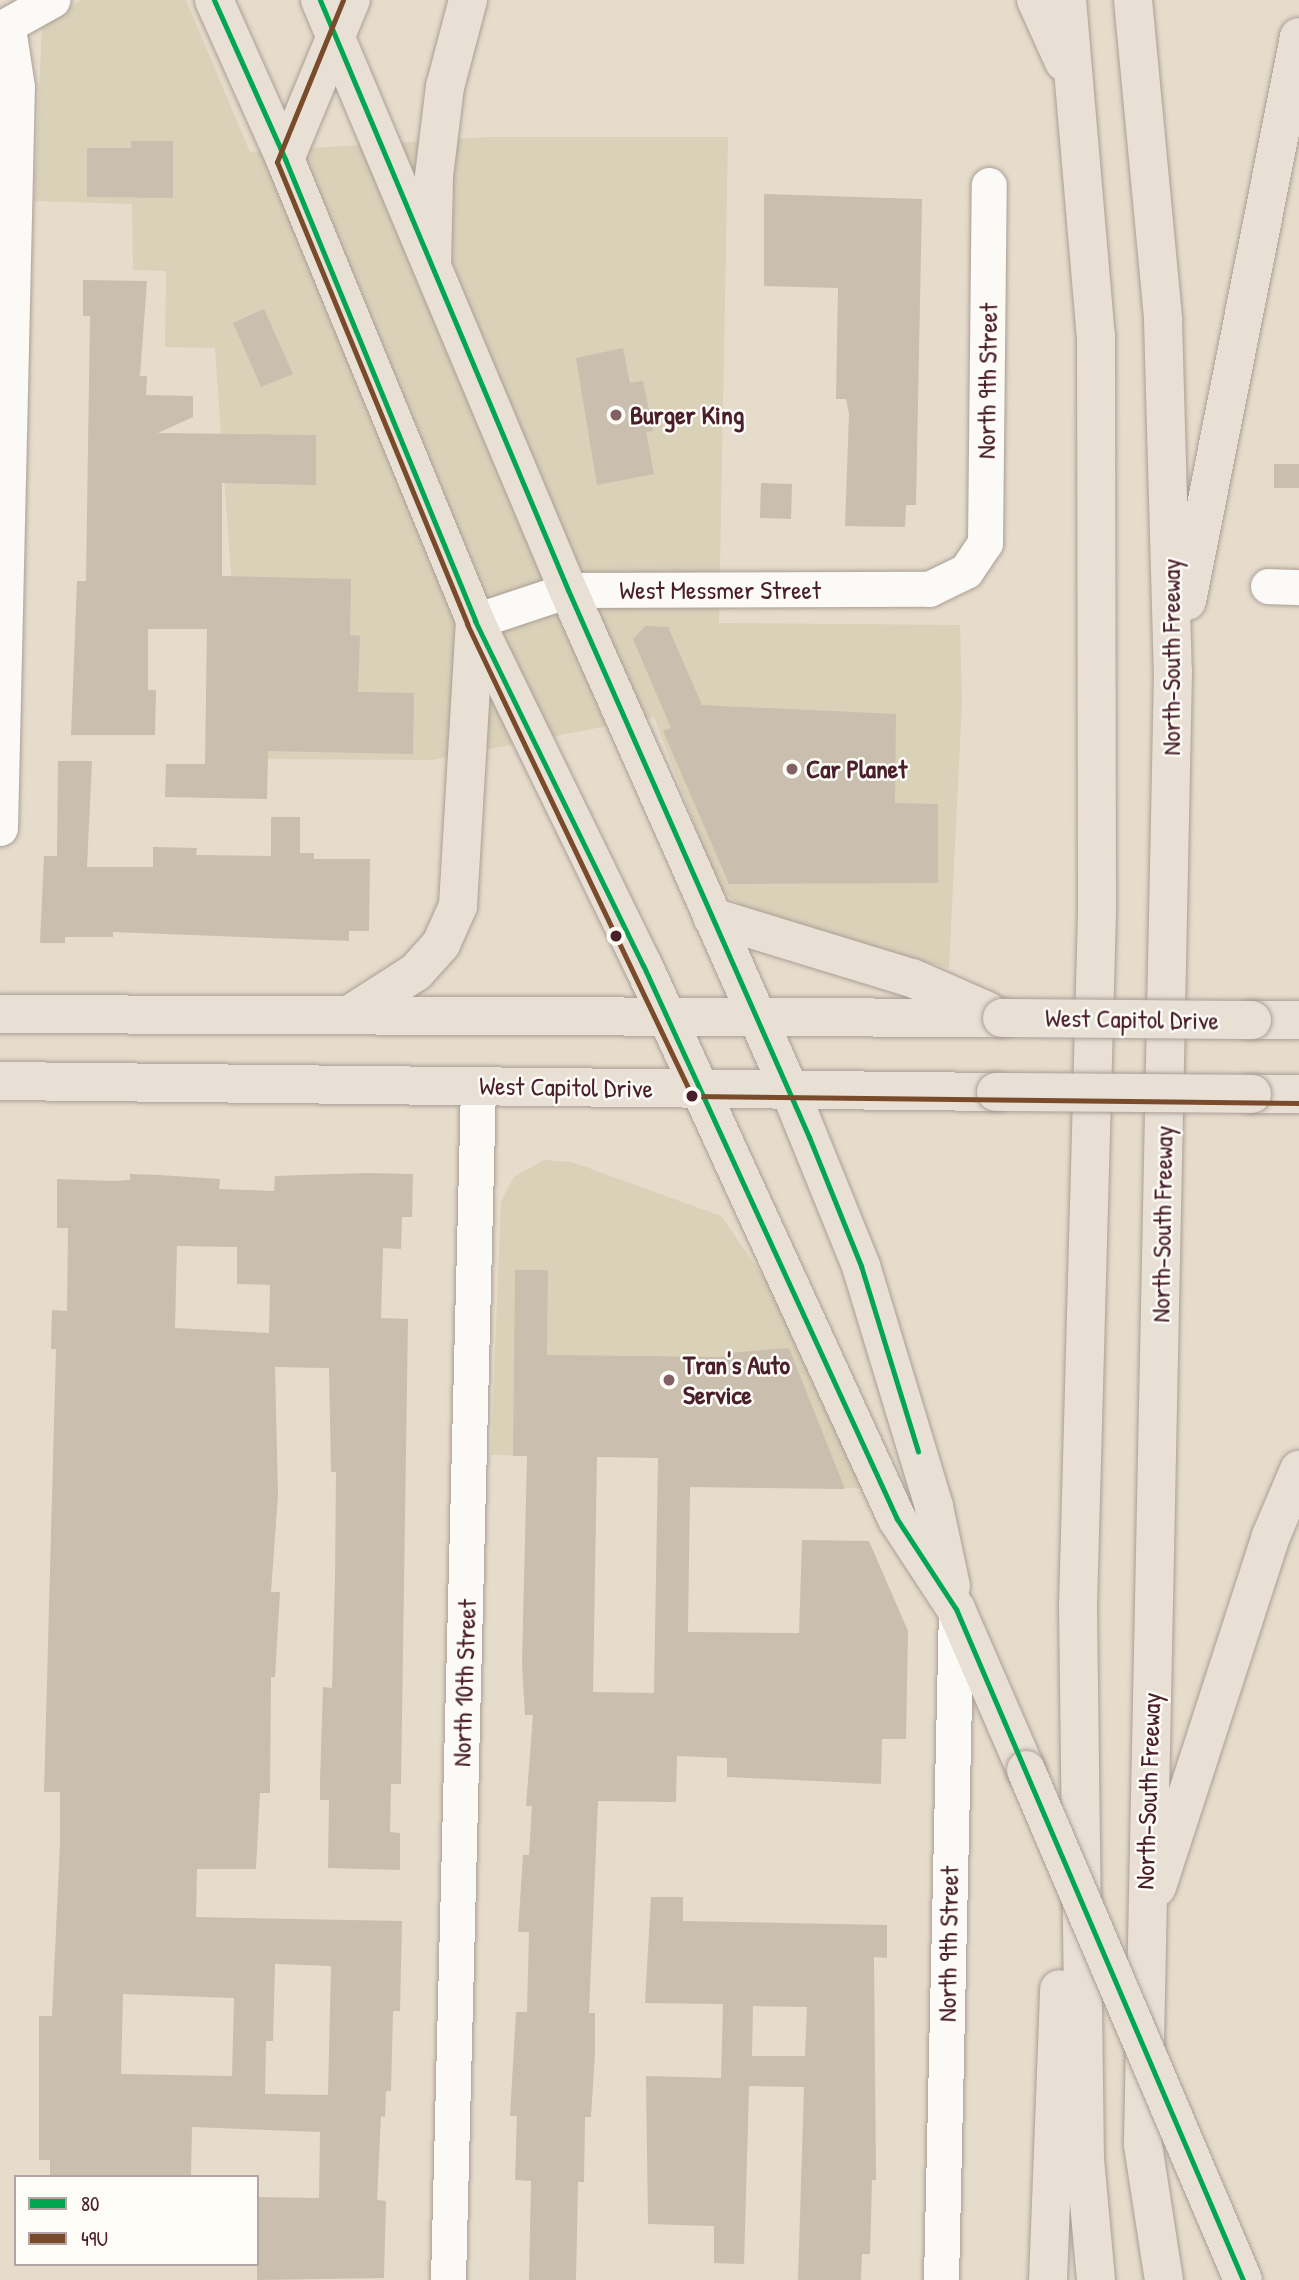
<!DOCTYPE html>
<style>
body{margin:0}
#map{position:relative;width:1299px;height:2280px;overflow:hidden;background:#e6dccb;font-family:"Patrick Hand",sans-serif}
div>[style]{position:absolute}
.built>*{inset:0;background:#dad1b9}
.building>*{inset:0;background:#cabeae}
.roads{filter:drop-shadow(0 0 2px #aa9e96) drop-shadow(0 0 2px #aa9e96)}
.minor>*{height:35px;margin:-17.5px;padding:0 17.5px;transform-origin:17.5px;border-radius:17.5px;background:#fbfaf7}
.major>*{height:38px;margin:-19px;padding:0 19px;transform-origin:19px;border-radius:19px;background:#e8e0d4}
.highway>*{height:38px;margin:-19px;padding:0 19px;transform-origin:19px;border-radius:19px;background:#e8e0d4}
.bridges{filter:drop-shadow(0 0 2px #aa9e96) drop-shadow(0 0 2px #aa9e96)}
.major-bridge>*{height:38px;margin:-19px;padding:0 19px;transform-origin:19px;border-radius:19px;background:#e8e0d4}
.bus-1>*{height:5px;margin:-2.5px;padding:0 2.5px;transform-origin:2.5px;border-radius:2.5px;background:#00a651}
.bus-2>*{height:5px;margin:-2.5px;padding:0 2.5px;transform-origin:2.5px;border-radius:2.5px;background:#7a4b2a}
.dots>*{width:19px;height:19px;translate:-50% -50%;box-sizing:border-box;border:4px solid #fdfcf7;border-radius:50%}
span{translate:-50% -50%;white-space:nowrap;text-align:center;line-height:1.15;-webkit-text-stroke:5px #fdfcf7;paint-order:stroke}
.street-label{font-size:26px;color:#4a1f2b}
.poi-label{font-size:26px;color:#4a1f2b;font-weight:700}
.left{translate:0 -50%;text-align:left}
.legend{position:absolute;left:14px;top:2175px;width:245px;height:91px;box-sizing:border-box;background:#fdfcf7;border:2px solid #b5a4a5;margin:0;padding:9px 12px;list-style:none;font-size:21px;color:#4a1f2b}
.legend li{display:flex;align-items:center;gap:14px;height:35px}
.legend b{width:35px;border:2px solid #b5a4a5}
</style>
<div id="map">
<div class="built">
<i style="clip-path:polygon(81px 0,186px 0,250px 152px,487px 137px,728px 137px,719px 623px,960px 625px,962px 703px,949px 968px,843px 942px,750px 911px,719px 890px,654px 717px,432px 760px,244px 759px,215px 348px,165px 347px,166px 271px,133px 270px,132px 204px,34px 201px,42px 27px)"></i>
<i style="clip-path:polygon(544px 1160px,572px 1162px,721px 1216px,779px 1299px,863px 1488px,725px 1487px,725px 1458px,491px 1455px,501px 1201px,514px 1177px)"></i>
</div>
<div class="building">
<i style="clip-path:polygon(131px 141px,173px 141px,173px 198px,87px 197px,87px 148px,131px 148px)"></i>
<i style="clip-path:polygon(764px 194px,922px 199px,916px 505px,906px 505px,905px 527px,845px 526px,849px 414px,846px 399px,836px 399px,838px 288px,764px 286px)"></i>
<i style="clip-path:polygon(83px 280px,147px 281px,140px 376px,147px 376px,146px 395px,193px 396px,193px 417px,158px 433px,316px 435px,316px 485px,222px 483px,222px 576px,351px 579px,350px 635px,360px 636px,358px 692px,414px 693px,413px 754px,268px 751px,267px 799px,165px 797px,166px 764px,205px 764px,207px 629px,148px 629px,148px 690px,156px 690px,155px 735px,71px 735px,77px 581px,86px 581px,90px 316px,83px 316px)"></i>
<i style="clip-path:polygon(264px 309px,293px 374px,261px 387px,233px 323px)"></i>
<i style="clip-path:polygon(623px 348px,630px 383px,643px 381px,653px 431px,646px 432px,654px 474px,597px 485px,576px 358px)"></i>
<i style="clip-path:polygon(1274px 464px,1299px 464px,1299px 488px,1274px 488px)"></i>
<i style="clip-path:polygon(761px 483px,792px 484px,791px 519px,760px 518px)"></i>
<i style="clip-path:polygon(645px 626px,668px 627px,702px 705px,896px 714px,895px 803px,938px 804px,938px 883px,729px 884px,663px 731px,671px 728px,633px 639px)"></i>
<i style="clip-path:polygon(58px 761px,92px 761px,87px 867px,153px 867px,153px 847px,197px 848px,196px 855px,271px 856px,271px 817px,300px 817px,300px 853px,314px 853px,314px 859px,370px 859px,369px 931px,349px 931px,349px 941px,113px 932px,113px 937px,65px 937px,65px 943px,40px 943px,44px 856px,57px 856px)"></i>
<i style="clip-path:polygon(evenodd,367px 1173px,413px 1174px,412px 1217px,402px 1217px,401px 1249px,383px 1248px,381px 1318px,408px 1319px,401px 1784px,391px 1784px,390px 1832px,400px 1833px,400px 1870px,328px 1868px,329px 1800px,320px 1800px,320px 1781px,323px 1687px,332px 1688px,335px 1580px,336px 1472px,331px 1472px,329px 1368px,275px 1367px,278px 1495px,271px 1592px,280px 1592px,275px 1677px,271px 1677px,270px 1793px,260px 1793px,256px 1869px,197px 1869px,196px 1917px,402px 1921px,400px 2011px,393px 2011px,391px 2091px,386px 2091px,385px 2117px,381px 2116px,377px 2200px,386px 2201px,384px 2278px,257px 2280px,257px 2197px,319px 2198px,320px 2132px,192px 2127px,191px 2175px,50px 2177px,50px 2160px,39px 2160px,39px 2016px,52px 2016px,60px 1844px,60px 1792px,44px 1792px,56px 1349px,51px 1349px,52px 1310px,67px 1311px,68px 1228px,57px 1228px,57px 1179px,114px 1181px,130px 1180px,130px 1174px,159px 1175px,220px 1179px,219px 1189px,274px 1191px,275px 1176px,367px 1173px,177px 1246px,237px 1247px,237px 1284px,270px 1285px,269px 1333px,175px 1328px,177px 1246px,367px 1173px,275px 1964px,331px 1966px,328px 2095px,265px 2094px,266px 2041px,273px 2041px,275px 1964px,367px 1173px,123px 1994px,234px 1998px,232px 2076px,121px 2074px,123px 1994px)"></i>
<i style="clip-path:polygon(evenodd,515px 1270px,548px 1270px,547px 1355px,728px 1357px,728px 1353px,789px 1348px,845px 1489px,690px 1487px,688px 1632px,799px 1633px,802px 1540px,869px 1541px,908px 1631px,906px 1739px,882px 1739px,881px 1784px,727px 1777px,727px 1758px,677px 1756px,676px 1802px,598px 1801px,589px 2013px,595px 2013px,595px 2052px,591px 2117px,585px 2117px,584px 2182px,578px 2182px,576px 2280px,529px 2280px,531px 2181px,515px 2180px,517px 2116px,510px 2116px,516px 2012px,527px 2012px,529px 1932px,518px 1932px,523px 1855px,529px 1855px,532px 1806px,526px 1806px,533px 1715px,525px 1715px,522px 1664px,527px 1456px,513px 1456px,515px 1270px,597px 1457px,658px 1458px,654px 1693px,593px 1692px,597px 1457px)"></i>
<i style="clip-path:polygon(evenodd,651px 1897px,683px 1897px,683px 1921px,887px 1925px,887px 1958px,874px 1957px,876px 2180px,872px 2180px,870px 2254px,862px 2254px,861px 2280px,798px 2280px,804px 2087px,749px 2086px,744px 2264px,714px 2263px,714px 2226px,648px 2224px,646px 2076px,721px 2078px,723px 2004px,645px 2003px,651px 1897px,753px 2006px,807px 2007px,805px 2056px,752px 2056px,753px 2006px)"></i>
</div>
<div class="roads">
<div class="minor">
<i style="left:0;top:29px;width:60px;rotate:-29.1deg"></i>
<i style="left:1268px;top:586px;width:31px;rotate:2deg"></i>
<i style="left:475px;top:621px;width:98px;rotate:-18.4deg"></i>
<i style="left:568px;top:590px;width:361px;rotate:-0.2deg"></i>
<i style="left:929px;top:589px;width:41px;rotate:-25.9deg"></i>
<i style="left:966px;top:571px;width:34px;rotate:-56deg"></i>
<i style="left:985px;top:543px;width:358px;rotate:-89.4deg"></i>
<i style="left:0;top:828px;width:741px;rotate:-88.69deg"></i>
<i style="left:17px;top:87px;width:60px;rotate:-98.7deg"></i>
<i style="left:448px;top:2280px;width:1195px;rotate:-88.56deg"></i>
<i style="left:941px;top:2280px;width:671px;rotate:-88.72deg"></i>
</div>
<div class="major">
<i style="left:214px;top:0;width:174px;rotate:65.9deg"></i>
<i style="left:285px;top:159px;width:500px;rotate:67.6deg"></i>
<i style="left:475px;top:621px;width:383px;rotate:64deg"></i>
<i style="left:643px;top:965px;width:609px;rotate:65.37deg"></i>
<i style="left:897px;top:1519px;width:108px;rotate:56.8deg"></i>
<i style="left:956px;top:1609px;width:176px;rotate:66.5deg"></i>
<i style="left:320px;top:0;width:640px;rotate:67.2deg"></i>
<i style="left:568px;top:590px;width:548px;rotate:66.1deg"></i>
<i style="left:790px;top:1091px;width:189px;rotate:67.9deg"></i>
<i style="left:861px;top:1266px;width:252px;rotate:73.1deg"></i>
<i style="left:934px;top:1507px;width:81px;rotate:77.9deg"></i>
<i style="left:712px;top:917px;width:209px;rotate:17deg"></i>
<i style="left:912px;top:978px;width:82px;rotate:23.7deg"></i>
<i style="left:0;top:1014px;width:1002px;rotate:0.23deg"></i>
<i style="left:349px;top:1015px;width:80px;rotate:-32.7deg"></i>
<i style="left:416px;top:972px;width:38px;rotate:-48deg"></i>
<i style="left:441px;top:944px;width:42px;rotate:-65.9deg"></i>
<i style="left:458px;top:906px;width:284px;rotate:-86.6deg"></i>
<i style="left:1252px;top:1020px;width:47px"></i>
<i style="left:0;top:1081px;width:996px;rotate:0.63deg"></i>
<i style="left:1252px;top:1094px;width:47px"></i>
</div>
<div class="highway">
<i style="left:1036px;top:0;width:68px;rotate:65.7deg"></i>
<i style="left:1067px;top:0;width:336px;rotate:85.1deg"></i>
<i style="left:1096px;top:335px;width:578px;rotate:89.9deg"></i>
<i style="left:1097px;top:913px;width:692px;rotate:91.57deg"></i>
<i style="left:1078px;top:1605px;width:554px;rotate:89.28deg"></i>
<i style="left:1085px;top:2159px;width:121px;rotate:84.8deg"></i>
<i style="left:1133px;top:0;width:321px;rotate:84.6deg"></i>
<i style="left:1163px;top:320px;width:351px;rotate:88.4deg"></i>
<i style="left:1173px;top:671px;width:1474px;rotate:91.17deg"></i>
<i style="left:1143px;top:2145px;width:137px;rotate:81.2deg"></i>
<i style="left:285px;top:159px;width:172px;rotate:-67.5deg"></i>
<i style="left:432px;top:266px;width:90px;rotate:-88.7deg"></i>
<i style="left:434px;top:176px;width:90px;rotate:-83deg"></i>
<i style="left:445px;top:87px;width:90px;rotate:-75.2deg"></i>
<i style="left:1187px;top:601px;width:575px;rotate:-78.77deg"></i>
<i style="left:1157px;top:1887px;width:369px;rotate:-72deg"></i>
<i style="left:1271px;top:1536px;width:72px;rotate:-67deg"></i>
<i style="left:1048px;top:2280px;width:291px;rotate:-87.8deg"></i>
</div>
</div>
<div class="bridges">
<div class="major-bridge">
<i style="left:1002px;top:1018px;width:250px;rotate:0.5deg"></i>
<i style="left:996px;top:1092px;width:256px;rotate:0.4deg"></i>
<i style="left:1026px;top:1770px;width:554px;rotate:66.95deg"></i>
</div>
</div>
<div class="bus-1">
<i style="left:214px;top:0;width:174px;rotate:65.9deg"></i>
<i style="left:285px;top:159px;width:500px;rotate:67.6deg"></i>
<i style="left:475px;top:621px;width:383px;rotate:64deg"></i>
<i style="left:643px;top:965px;width:609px;rotate:65.37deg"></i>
<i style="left:897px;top:1519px;width:108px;rotate:56.8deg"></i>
<i style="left:956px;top:1609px;width:730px;rotate:66.84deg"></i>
<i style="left:320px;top:0;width:640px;rotate:67.2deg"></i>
<i style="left:568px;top:590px;width:598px;rotate:66.22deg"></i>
<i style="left:809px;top:1137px;width:139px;rotate:68deg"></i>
<i style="left:861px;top:1266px;width:194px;rotate:72.9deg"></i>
</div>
<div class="bus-2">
<i style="left:343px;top:0;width:175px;rotate:112.2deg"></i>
<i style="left:277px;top:162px;width:500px;rotate:67.6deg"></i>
<i style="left:467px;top:624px;width:523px;rotate:64.51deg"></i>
<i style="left:692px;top:1096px;width:607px;rotate:0.66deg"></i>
</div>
<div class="dots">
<i style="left:616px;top:415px;background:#816163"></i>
<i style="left:792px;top:769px;background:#816163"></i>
<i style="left:616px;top:936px;background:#4a1f2b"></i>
<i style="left:692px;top:1096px;background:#4a1f2b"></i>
<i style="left:669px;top:1380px;background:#816163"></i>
</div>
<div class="street-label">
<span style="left:987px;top:381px;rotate:-89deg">North 9th Street</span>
<span style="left:720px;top:590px">West Messmer Street</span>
<span style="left:1171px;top:657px;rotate:-90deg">North-South Freeway</span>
<span style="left:1132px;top:1019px;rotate:1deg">West Capitol Drive</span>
<span style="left:566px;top:1087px;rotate:1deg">West Capitol Drive</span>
<span style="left:1162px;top:1224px;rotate:-89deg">North-South Freeway</span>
<span style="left:464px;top:1683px;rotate:-88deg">North 10th Street</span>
<span style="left:1148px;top:1791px;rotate:-88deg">North-South Freeway</span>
<span style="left:948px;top:1944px;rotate:-89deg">North 9th Street</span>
</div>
<div class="poi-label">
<span class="left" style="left:630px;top:415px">Burger King</span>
<span class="left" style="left:806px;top:769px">Car Planet</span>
<span class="left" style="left:683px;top:1380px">Tran's Auto<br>Service</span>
</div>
<ul class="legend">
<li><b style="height:9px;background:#00a651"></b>80</li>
<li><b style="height:9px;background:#7a4b2a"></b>49U</li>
</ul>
</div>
